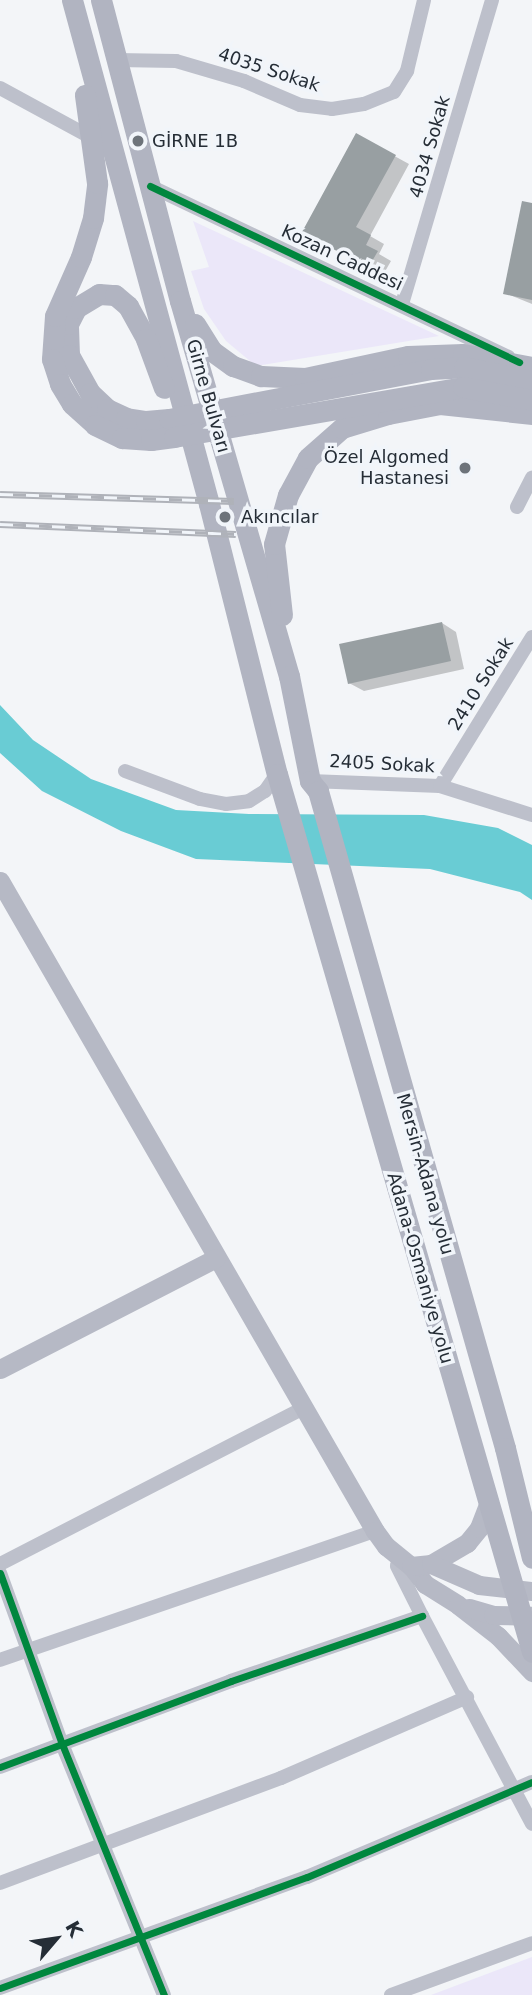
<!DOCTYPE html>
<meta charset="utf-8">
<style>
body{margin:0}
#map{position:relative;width:532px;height:1995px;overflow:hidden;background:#f3f5f8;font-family:"DejaVu Sans",sans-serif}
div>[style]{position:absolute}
.green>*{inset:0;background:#ebe7f9}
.water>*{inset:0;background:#69ccd4}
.shadow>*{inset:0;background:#0003}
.building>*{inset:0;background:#989fa2}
.minor>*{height:14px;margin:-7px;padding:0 7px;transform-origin:7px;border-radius:7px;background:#bdc0cb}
.major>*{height:19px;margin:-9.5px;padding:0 9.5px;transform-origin:9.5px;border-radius:9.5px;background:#b6b9c5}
.highway>*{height:21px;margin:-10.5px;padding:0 10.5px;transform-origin:10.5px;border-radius:10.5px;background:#b1b4c1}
.rail>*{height:7px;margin-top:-3.5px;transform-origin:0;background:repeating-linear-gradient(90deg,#f1f5fa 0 13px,#afb2b9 0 26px);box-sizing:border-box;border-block:2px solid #afb2b9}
.highway-bridge>*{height:21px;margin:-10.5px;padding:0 10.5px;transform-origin:10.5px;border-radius:10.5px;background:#b1b4c1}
.cycleway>*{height:7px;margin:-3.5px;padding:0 3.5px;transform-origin:3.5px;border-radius:3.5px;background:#00873e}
.dots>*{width:19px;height:19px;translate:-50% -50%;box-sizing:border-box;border:4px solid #f1f5fa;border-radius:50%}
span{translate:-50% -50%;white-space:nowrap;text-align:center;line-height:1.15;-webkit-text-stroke:7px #f1f5fa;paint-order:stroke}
.street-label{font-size:18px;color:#252d36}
.poi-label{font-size:18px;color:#252d36}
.left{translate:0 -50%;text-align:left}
.right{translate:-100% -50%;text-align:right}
.north{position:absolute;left:21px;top:1904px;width:70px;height:70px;-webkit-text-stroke:5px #f1f5fa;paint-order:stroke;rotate:61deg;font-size:19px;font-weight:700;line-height:28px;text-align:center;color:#252d36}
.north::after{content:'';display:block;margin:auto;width:24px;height:32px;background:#252d36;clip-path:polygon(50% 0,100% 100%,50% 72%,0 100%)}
</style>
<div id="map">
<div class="green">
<i style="clip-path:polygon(193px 221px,439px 336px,256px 366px,226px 341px,204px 309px,191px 271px,209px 267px)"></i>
<i style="clip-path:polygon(532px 1957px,532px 1995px,431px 1995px)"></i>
</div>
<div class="water">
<i style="clip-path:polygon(0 705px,33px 740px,91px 779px,176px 810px,249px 814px,424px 815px,498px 828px,532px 845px,532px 900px,520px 892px,430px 869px,196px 859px,121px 831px,42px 791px,0 753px)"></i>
</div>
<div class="shadow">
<i style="clip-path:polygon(356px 135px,409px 164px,370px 236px,384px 244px,379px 254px,391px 261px,383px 275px,304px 231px)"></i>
<i style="clip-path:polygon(532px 205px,532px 304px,505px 293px)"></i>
<i style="clip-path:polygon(442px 623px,456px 632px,464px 669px,364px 691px,349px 683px)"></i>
</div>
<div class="building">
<i style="clip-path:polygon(356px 133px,396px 155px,356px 227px,371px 235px,366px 245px,378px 251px,368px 268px,302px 232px)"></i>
<i style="clip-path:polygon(522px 201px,532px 203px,532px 300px,503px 294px)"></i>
<i style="clip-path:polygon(442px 622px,451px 661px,348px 684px,339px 644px)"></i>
</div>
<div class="minor">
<i style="left:117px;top:60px;width:59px;rotate:1deg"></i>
<i style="left:176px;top:61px;width:71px;rotate:16.4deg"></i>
<i style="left:244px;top:81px;width:61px;rotate:23.2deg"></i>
<i style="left:300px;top:105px;width:32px;rotate:7deg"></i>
<i style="left:332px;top:109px;width:32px;rotate:-9deg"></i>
<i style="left:364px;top:104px;width:32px;rotate:-22deg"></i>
<i style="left:394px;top:92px;width:25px;rotate:-58deg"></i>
<i style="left:407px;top:71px;width:73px;rotate:-76.5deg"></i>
<i style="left:0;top:88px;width:105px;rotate:28.5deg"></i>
<i style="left:150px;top:186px;width:397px;rotate:25.5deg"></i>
<i style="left:402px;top:304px;width:317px;rotate:-73.5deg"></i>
<i style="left:517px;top:507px;width:33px;rotate:-63deg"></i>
<i style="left:125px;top:771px;width:80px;rotate:20.5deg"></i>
<i style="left:200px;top:799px;width:26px;rotate:11deg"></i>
<i style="left:226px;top:804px;width:23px;rotate:-7deg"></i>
<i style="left:249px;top:801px;width:19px;rotate:-32deg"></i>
<i style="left:265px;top:791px;width:21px;rotate:-55deg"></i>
<i style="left:310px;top:781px;width:130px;rotate:2.2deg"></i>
<i style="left:440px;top:786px;width:96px;rotate:17.5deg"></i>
<i style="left:440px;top:786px;width:175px;rotate:-58.3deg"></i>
<i style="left:399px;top:1558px;width:8px;rotate:104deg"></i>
<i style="left:397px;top:1566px;width:56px;rotate:63.4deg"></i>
<i style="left:422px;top:1616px;width:235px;rotate:62.1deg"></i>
<i style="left:0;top:1564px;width:342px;rotate:-27.2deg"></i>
<i style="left:0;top:1573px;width:182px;rotate:70.1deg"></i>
<i style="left:62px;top:1744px;width:271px;rotate:67.9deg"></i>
<i style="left:0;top:1660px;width:397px;rotate:-19deg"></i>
<i style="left:0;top:1767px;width:246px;rotate:-20.4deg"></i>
<i style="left:231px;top:1681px;width:202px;rotate:-18.8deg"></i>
<i style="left:0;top:1883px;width:300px;rotate:-20.5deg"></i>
<i style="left:281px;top:1778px;width:203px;rotate:-23.5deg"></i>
<i style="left:0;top:1988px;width:326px;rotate:-19.9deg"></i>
<i style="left:307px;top:1877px;width:244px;rotate:-22.9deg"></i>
<i style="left:391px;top:1995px;width:150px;rotate:-20.2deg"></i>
</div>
<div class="major">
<i style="left:0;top:881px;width:750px;rotate:60.02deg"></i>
<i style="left:375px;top:1531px;width:19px;rotate:54deg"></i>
<i style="left:386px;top:1546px;width:32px;rotate:39deg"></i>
<i style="left:411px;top:1566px;width:23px;rotate:52deg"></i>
<i style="left:425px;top:1584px;width:39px;rotate:32deg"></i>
<i style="left:458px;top:1605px;width:51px;rotate:37.8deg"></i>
<i style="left:498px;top:1636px;width:50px;rotate:46.6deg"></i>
<i style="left:0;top:1369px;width:243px;rotate:-27.2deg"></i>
<i style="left:431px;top:1564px;width:42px;rotate:-30.3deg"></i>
<i style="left:467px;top:1543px;width:19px;rotate:-51deg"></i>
<i style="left:479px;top:1528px;width:28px;rotate:-69deg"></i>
<i style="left:411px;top:1566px;width:20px;rotate:-6deg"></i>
<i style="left:431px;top:1564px;width:52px;rotate:23.6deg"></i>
<i style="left:479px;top:1585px;width:53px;rotate:6.5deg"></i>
<i style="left:469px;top:1608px;width:25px;rotate:16deg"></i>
<i style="left:493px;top:1615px;width:39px;rotate:1deg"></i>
</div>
<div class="highway">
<i style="left:72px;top:0;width:522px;rotate:74.79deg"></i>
<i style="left:209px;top:504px;width:278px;rotate:75.9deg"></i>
<i style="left:277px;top:774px;width:914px;rotate:73.8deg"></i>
<i style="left:101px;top:0;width:311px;rotate:75.3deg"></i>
<i style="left:180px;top:301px;width:391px;rotate:73.8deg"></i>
<i style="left:289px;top:676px;width:107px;rotate:78.7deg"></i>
<i style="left:310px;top:781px;width:13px;rotate:51deg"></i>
<i style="left:318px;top:791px;width:683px;rotate:74.11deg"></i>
<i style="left:505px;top:1448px;width:113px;rotate:76.2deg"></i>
<i style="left:195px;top:324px;width:32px;rotate:58deg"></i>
<i style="left:212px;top:351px;width:26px;rotate:36deg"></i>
<i style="left:233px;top:366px;width:30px;rotate:20deg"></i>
<i style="left:261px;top:376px;width:44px;rotate:2.6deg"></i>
<i style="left:305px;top:378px;width:105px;rotate:-12.1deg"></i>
<i style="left:408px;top:356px;width:55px;rotate:-2.1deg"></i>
<i style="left:463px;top:354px;width:70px;rotate:10.7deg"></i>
<i style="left:69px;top:355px;width:31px;rotate:-92deg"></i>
<i style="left:68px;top:324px;width:18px;rotate:-63deg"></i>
<i style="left:76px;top:308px;width:27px;rotate:-31deg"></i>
<i style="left:99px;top:294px;width:16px;rotate:4deg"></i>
<i style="left:115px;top:295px;width:17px;rotate:40deg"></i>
<i style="left:128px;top:306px;width:38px;rotate:61deg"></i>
<i style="left:146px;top:339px;width:52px;rotate:69.8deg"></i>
<i style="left:52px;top:359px;width:43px;rotate:-86deg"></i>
<i style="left:55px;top:316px;width:64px;rotate:-66.2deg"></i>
<i style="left:81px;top:257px;width:41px;rotate:-72.9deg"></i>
<i style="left:93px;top:218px;width:35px;rotate:-83deg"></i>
<i style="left:97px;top:183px;width:89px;rotate:-97.8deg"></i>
<i style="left:282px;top:615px;width:71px;rotate:-96.4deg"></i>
<i style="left:274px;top:544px;width:51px;rotate:-74.1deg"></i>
<i style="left:288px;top:495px;width:42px;rotate:-61.6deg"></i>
<i style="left:308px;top:458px;width:45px;rotate:-41.4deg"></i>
<i style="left:342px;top:428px;width:48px;rotate:-16.9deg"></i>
<i style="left:388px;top:414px;width:53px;rotate:-10.9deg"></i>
<i style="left:440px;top:404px;width:93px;rotate:6.2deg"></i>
</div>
<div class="rail">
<i style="left:0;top:494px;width:234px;rotate:1.7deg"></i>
<i style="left:0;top:524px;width:236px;rotate:2.4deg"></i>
</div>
<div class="highway-bridge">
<i style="left:69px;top:355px;width:43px;rotate:61.1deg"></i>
<i style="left:90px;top:393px;width:23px;rotate:43deg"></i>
<i style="left:107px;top:409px;width:21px;rotate:25deg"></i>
<i style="left:126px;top:418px;width:20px;rotate:9deg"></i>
<i style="left:146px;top:421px;width:23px;rotate:-5deg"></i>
<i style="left:169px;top:419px;width:267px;rotate:-10.8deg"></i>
<i style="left:431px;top:369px;width:33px;rotate:-3deg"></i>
<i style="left:464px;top:367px;width:69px;rotate:11.6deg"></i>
<i style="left:52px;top:359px;width:26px;rotate:72deg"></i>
<i style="left:60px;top:384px;width:23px;rotate:59deg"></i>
<i style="left:72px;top:404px;width:31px;rotate:42deg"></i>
<i style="left:95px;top:425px;width:30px;rotate:26deg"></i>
<i style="left:122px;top:438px;width:29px;rotate:4deg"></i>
<i style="left:151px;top:440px;width:23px;rotate:-7deg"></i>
<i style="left:174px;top:437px;width:293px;rotate:-9.8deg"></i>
<i style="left:463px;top:387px;width:70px;rotate:10.7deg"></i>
</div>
<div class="cycleway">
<i style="left:150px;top:186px;width:409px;rotate:25.5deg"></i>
<i style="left:0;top:1573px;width:182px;rotate:70.1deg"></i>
<i style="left:62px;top:1744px;width:271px;rotate:67.9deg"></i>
<i style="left:0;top:1767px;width:246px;rotate:-20.4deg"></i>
<i style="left:231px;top:1681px;width:202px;rotate:-18.8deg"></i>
<i style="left:0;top:1988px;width:326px;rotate:-19.9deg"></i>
<i style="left:307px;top:1877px;width:244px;rotate:-22.9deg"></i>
</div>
<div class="dots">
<i style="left:138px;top:141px;background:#6d737a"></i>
<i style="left:465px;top:468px;background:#6d737a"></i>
<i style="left:225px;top:517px;background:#6d737a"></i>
</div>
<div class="street-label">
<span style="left:269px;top:70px;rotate:18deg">4035 Sokak</span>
<span style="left:430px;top:147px;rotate:-74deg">4034 Sokak</span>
<span style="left:342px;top:258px;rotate:25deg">Kozan Caddesi</span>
<span style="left:208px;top:396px;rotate:74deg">Girne Bulvarı</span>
<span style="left:481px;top:684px;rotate:-58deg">2410 Sokak</span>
<span style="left:382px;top:764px;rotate:3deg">2405 Sokak</span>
<span style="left:425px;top:1174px;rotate:74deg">Mersin-Adana yolu</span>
<span style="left:420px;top:1268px;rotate:74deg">Adana-Osmaniye yolu</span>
</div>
<div class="poi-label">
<span class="left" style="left:152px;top:141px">GİRNE 1B</span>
<span class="right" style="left:449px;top:468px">Özel Algomed<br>Hastanesi</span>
<span class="left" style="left:241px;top:517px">Akıncılar</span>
</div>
<div class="north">K</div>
</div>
